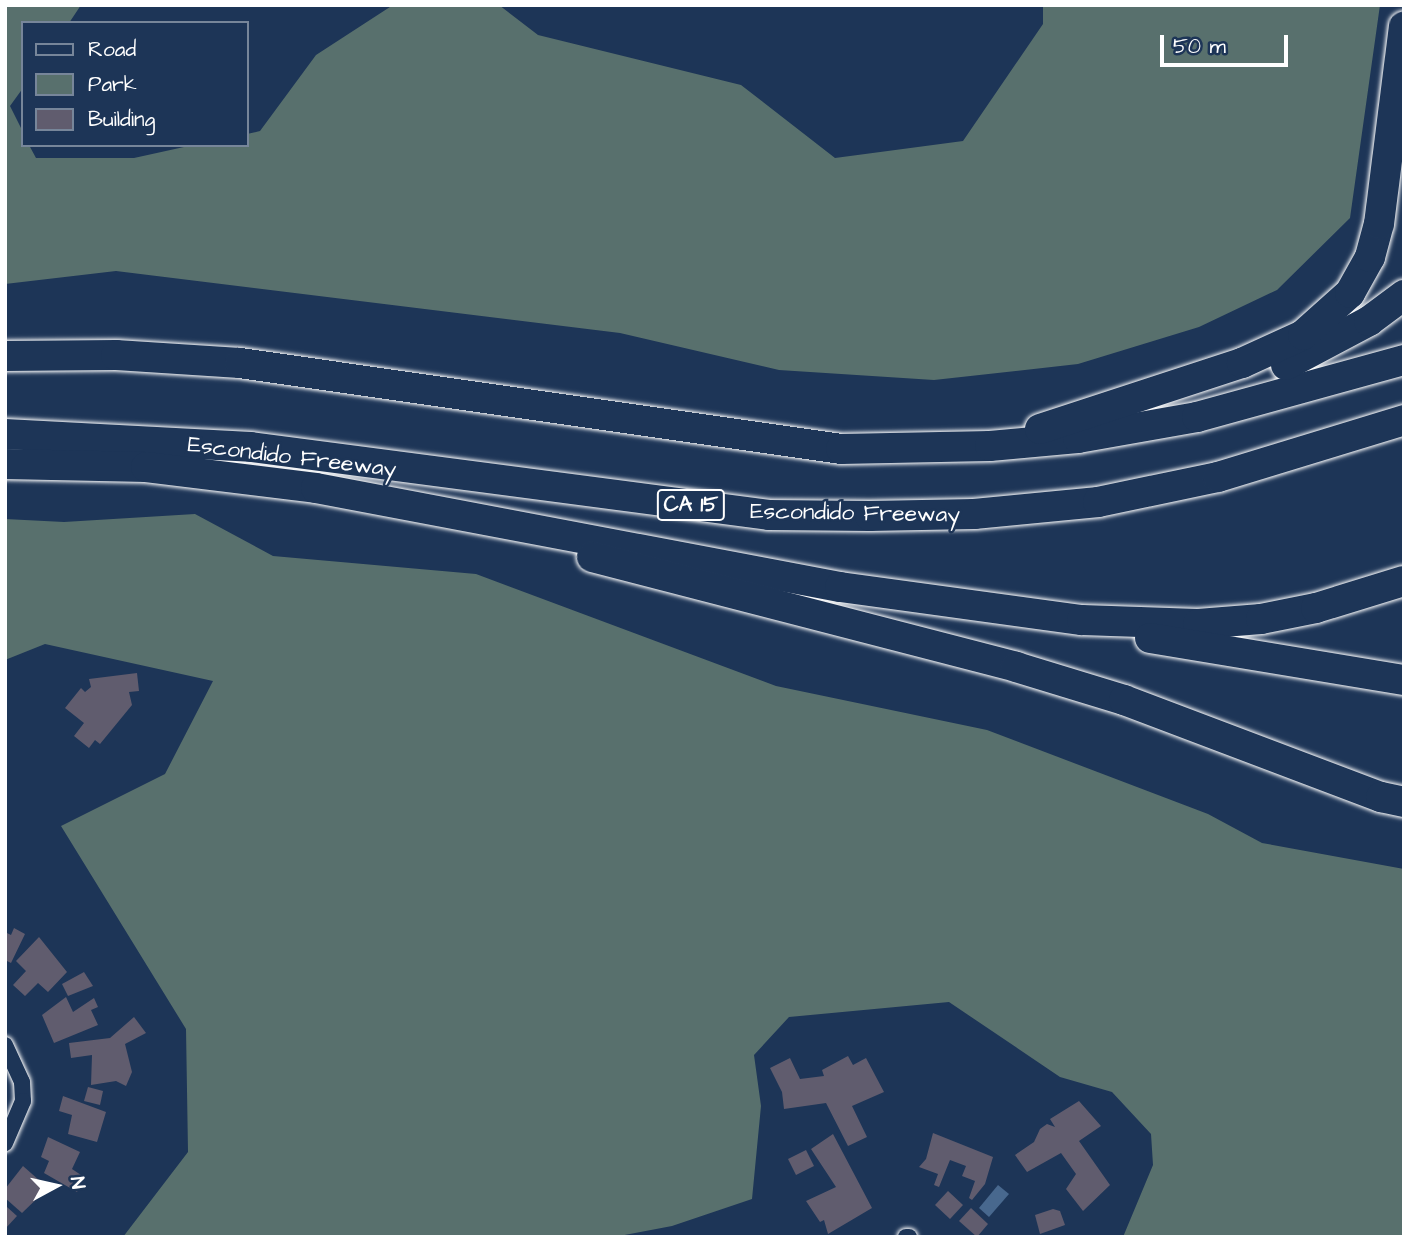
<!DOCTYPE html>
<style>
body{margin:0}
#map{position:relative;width:1409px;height:1242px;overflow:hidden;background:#1d3557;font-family:"Architects Daughter",sans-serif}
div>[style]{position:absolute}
.green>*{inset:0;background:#58706d}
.water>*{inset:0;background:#48688e}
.building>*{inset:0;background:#605c6e}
.roads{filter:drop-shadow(0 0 2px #fff) drop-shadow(0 0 2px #fff)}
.street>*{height:16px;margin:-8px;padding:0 8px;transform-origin:8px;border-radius:8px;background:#1d3557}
.highway>*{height:30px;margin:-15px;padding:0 15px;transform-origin:15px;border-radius:15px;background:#1d3557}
span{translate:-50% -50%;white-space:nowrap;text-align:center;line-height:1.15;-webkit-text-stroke:5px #1d3557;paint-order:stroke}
.shield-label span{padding:2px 5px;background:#1d3557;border:2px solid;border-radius:5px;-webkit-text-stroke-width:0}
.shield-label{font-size:21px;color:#fff;font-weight:700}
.street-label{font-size:23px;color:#fff}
.frame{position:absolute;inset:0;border:7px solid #fff;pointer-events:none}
.legend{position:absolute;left:21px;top:21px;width:228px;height:126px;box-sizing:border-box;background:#1d3557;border:2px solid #77869a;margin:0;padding:9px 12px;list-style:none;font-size:21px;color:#fff}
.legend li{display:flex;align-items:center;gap:14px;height:35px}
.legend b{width:35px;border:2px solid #77869a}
.north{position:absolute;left:21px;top:1151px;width:70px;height:70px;-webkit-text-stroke:5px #1d3557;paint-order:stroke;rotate:82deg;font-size:19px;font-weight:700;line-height:28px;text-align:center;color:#fff}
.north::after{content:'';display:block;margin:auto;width:24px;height:32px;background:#fff;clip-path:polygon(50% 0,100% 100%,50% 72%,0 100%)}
.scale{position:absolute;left:1160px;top:35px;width:128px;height:32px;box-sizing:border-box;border:4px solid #fff;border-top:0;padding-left:9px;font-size:21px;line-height:24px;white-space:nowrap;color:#fff;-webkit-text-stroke:5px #1d3557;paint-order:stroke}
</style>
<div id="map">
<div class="green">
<i style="clip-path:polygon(5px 5px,81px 5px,69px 23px,23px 23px,23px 88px,10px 106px,23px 132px,23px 145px,29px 145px,36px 158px,134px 158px,193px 145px,247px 145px,247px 134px,260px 131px,316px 55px,393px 5px,499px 5px,538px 35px,741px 85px,835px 158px,963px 141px,1043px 24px,1043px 5px,1380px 5px,1350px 218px,1277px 290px,1199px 327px,1078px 364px,934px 380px,779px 370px,620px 333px,116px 271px,5px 284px)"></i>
<i style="clip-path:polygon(195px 514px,273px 556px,476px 574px,776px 686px,987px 730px,1208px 814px,1262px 843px,1404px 869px,1404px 1237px,1123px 1237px,1153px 1165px,1151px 1134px,1112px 1092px,1060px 1077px,949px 1002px,789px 1017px,754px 1055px,761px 1106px,752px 1199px,672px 1226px,614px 1237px,123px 1237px,188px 1152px,186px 1029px,61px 826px,165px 774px,213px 681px,45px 644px,5px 660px,5px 519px,64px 522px)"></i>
</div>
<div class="water">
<i style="clip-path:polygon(998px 1185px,1009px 1194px,989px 1217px,979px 1208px)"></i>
</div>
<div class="building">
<i style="clip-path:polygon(137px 673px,139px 691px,129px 692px,132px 705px,100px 744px,95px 740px,89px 748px,74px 736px,84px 723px,65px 708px,81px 688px,85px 692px,91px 687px,89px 679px)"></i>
<i style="clip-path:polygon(14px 928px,25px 934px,11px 963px,5px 960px,5px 932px,11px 935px)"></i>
<i style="clip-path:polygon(39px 937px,67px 972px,48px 992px,38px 983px,25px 996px,13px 985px,26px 971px,16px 961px)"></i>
<i style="clip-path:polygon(84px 972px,93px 986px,68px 996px,62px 984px)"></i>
<i style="clip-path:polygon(66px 997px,73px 1012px,94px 998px,98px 1007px,91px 1010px,98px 1025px,54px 1043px,42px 1015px)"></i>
<i style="clip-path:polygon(134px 1017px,146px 1033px,125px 1044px,132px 1072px,126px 1086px,116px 1081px,91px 1085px,92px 1055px,71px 1058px,69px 1043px,110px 1038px)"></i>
<i style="clip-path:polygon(848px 1056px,853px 1065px,866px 1058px,884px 1092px,852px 1106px,867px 1137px,848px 1146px,826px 1103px,784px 1109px,782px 1092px,770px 1068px,790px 1058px,800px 1079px,824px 1076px,822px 1070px)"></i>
<i style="clip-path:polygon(88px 1087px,103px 1091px,100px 1105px,84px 1101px)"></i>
<i style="clip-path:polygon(63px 1096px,106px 1112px,97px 1142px,68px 1134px,72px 1115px,59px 1111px)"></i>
<i style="clip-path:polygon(1079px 1101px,1101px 1126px,1079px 1141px,1110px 1185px,1083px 1211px,1066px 1189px,1076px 1174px,1061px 1153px,1027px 1172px,1015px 1155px,1034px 1142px,1040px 1129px,1047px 1124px,1055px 1127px,1050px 1119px)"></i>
<i style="clip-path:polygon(933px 1133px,993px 1157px,985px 1184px,972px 1200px,969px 1198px,975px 1181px,962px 1176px,966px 1166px,950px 1160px,939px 1187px,934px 1185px,938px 1174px,919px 1167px,926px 1159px)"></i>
<i style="clip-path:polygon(833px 1134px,872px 1208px,828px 1234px,824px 1220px,820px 1222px,806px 1201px,836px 1187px,811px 1149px)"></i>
<i style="clip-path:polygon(48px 1137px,80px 1152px,72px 1169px,84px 1177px,77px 1192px,44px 1173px,49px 1161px,41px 1157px)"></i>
<i style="clip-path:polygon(806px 1150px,814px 1166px,796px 1175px,788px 1159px)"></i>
<i style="clip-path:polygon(23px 1166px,48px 1188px,22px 1213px,5px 1198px,5px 1189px)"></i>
<i style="clip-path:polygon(948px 1191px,963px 1205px,950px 1219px,935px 1205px)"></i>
<i style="clip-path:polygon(7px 1207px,17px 1216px,5px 1229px,5px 1208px)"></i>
<i style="clip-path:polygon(971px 1208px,988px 1224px,977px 1237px,959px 1221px)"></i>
<i style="clip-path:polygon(1053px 1209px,1060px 1211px,1065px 1225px,1040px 1234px,1035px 1215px)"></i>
</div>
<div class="roads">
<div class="street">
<i style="left:5px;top:1045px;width:41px;rotate:65.3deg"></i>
<i style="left:22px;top:1082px;width:19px;rotate:87deg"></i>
<i style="left:23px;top:1101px;width:46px;rotate:113.2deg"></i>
<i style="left:906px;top:1237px;width:3px"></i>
</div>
<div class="highway">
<i style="left:5px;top:356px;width:111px;rotate:-0.5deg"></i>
<i style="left:116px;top:355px;width:124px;rotate:3.7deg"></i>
<i style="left:240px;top:363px;width:607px;rotate:8.14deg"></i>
<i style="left:841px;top:449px;width:149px;rotate:-1.2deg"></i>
<i style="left:990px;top:446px;width:88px;rotate:-5.2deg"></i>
<i style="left:1078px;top:438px;width:121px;rotate:-10deg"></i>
<i style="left:1197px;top:417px;width:215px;rotate:-15.4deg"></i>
<i style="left:1286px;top:365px;width:94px;rotate:-27.9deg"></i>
<i style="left:1369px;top:321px;width:44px;rotate:-36.6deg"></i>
<i style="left:1040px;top:429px;width:213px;rotate:-18.1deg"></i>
<i style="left:1242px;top:363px;width:67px;rotate:-24.7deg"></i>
<i style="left:1303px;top:335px;width:63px;rotate:-41.8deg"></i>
<i style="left:1350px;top:293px;width:41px;rotate:-60.9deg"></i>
<i style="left:1370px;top:257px;width:34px;rotate:-75deg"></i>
<i style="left:1379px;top:224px;width:199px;rotate:-82.8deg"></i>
<i style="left:5px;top:434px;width:246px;rotate:3deg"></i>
<i style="left:251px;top:447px;width:522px;rotate:7.48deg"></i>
<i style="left:769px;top:515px;width:101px;rotate:0.6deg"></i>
<i style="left:870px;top:516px;width:104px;rotate:-1.1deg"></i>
<i style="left:974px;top:514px;width:125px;rotate:-5.5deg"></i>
<i style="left:1098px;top:502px;width:123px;rotate:-11.8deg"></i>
<i style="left:1218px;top:477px;width:195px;rotate:-17deg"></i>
<i style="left:5px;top:464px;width:141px;rotate:1.2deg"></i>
<i style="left:146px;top:467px;width:171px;rotate:7deg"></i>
<i style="left:316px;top:488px;width:533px;rotate:10.7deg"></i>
<i style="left:840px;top:587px;width:244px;rotate:7.8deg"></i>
<i style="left:1082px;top:620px;width:116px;rotate:2deg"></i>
<i style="left:1198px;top:624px;width:63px;rotate:-4.5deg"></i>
<i style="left:1261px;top:619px;width:56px;rotate:-11.3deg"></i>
<i style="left:1316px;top:608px;width:92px;rotate:-17.1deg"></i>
<i style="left:592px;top:557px;width:438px;rotate:14.5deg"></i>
<i style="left:1016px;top:667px;width:113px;rotate:17deg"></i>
<i style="left:1124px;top:700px;width:275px;rotate:20.7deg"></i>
<i style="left:1381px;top:797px;width:24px;rotate:12deg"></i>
<i style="left:1150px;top:638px;width:257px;rotate:9.4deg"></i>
</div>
</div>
<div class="shield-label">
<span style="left:691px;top:505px">CA 15</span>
</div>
<div class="street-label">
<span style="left:292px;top:457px;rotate:7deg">Escondido Freeway</span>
<span style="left:855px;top:513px;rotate:1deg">Escondido Freeway</span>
</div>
<div class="frame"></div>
<ul class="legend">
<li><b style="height:9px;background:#1d3557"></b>Road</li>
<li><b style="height:19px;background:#58706d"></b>Park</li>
<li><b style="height:19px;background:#605c6e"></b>Building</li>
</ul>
<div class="north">N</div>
<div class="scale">50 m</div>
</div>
